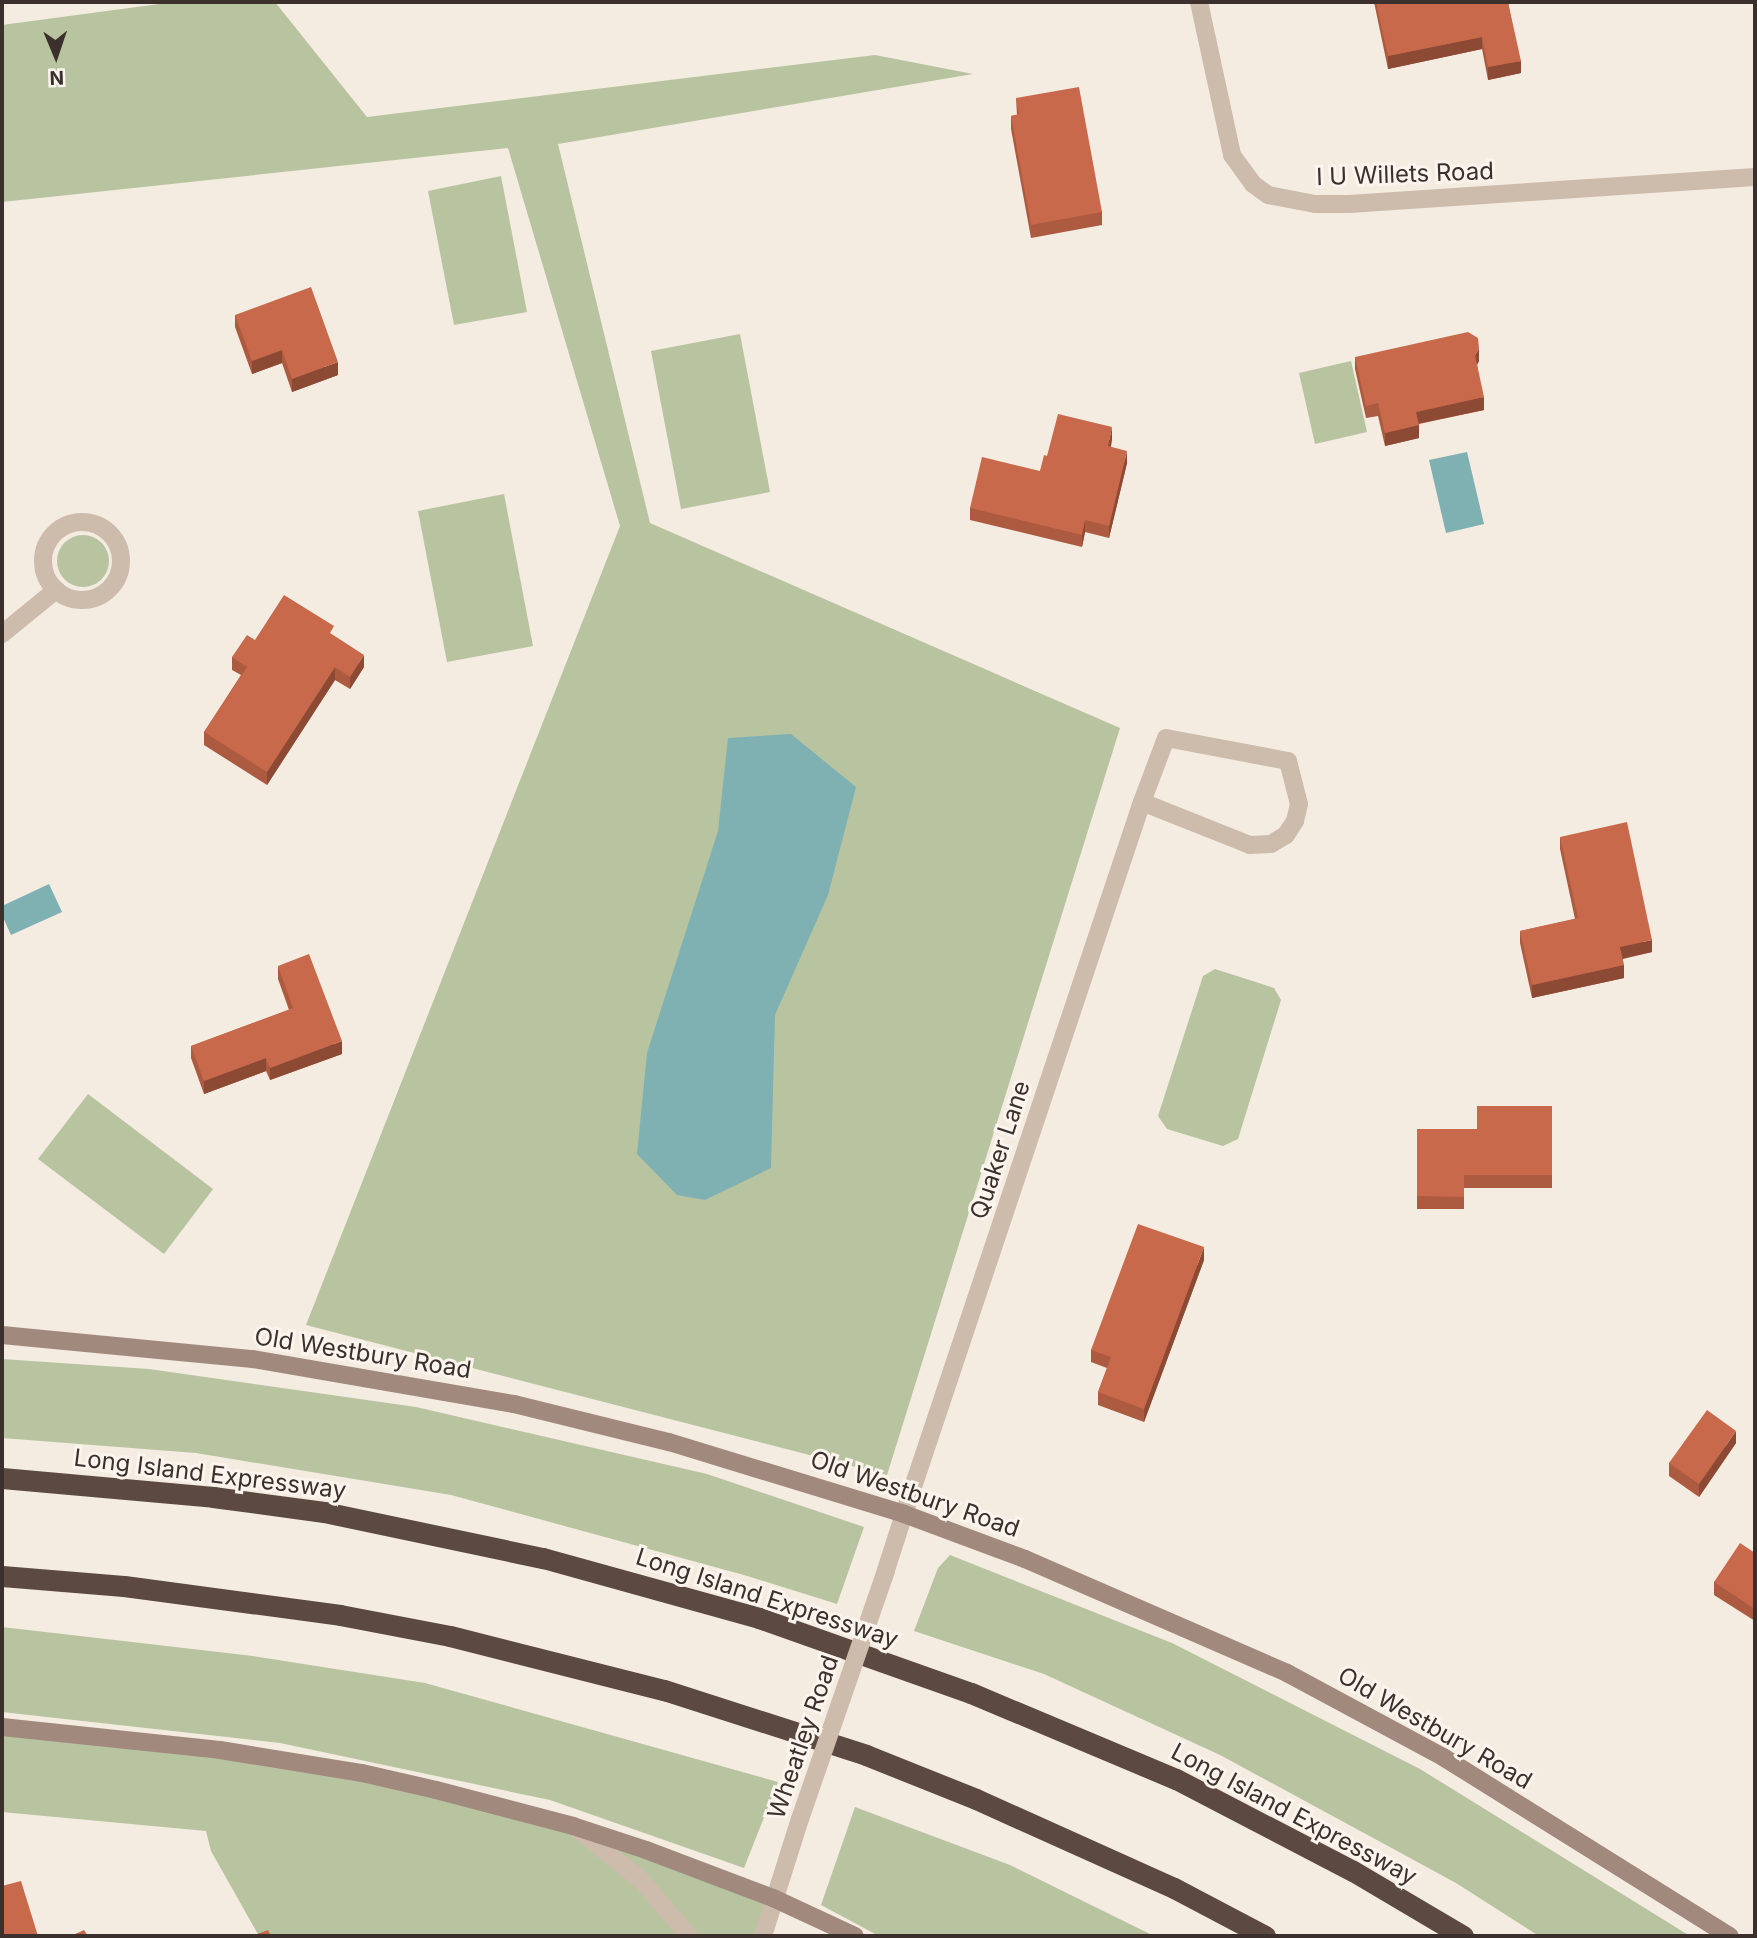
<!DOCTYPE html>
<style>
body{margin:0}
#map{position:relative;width:1757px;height:1938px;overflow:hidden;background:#f4ebe1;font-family:Inter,sans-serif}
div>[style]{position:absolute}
.green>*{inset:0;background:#b8c4a0}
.round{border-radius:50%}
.water>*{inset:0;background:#7fb0b2}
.minor>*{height:18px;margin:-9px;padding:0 9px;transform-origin:9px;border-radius:9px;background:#cdbbac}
.minor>.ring{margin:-9px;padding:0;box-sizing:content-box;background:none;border:18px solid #cdbbac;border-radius:50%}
.tertiary>*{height:18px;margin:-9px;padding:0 9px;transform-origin:9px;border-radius:9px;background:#cdbbac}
.secondary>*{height:18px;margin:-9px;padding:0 9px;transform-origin:9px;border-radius:9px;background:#a18a7d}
.motorway>*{height:21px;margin:-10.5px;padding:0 10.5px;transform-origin:10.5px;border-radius:10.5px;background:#5c4a42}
.tertiary-bridge>*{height:18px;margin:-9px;padding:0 9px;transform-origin:9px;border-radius:9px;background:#cdbbac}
.wall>*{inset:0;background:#ac5a40}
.shaded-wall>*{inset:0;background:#8c4a34}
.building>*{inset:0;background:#c8694b}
span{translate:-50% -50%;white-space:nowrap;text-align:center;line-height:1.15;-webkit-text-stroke:6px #fbf5ee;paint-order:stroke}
.street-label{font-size:24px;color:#3b302b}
.frame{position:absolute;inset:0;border:4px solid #3b302b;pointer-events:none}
.north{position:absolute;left:21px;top:21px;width:70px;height:70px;-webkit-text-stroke:5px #fbf5ee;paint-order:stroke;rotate:178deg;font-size:19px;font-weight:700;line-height:28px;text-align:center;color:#3b302b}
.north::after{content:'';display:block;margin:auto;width:24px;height:32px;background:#3b302b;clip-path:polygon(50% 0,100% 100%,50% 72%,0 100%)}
</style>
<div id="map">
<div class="green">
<i style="clip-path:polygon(174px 2px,275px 2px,367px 117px,875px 55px,973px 74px,558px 144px,650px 523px,1120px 728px,887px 1475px,306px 1325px,620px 526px,508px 148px,2px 202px,2px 25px)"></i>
<i style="clip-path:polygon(501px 176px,527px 312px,454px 325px,428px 191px)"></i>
<i style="clip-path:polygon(740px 334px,770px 492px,681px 509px,651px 351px)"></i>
<i style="clip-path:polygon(1351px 361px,1367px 432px,1315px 444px,1299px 373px)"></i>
<i style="clip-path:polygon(504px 494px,533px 646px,447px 662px,418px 511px)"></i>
<i class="round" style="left:57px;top:535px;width:52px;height:52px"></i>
<i style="clip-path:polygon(1215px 969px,1274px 988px,1281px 1000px,1238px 1139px,1223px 1146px,1167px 1129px,1158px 1116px,1203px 976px)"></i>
<i style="clip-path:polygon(88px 1094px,213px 1189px,164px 1254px,38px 1159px)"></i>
<i style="clip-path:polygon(2px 1359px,149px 1369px,416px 1407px,707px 1474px,864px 1527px,837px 1604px,744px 1575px,451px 1495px,196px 1453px,2px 1438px)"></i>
<i style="clip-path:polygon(950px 1555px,1172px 1643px,1420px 1769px,1690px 1936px,1539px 1936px,1456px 1883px,1220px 1755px,1044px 1674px,914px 1631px,938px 1568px)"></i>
<i style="clip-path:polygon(2px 1627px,253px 1656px,425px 1683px,778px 1782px,744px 1868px,550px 1800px,280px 1743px,2px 1712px)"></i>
<i style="clip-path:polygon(2px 1727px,436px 1790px,773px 1898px,763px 1936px,259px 1936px,211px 1851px,206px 1831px,2px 1812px)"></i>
<i style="clip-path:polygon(855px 1807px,1010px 1865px,1154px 1936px,879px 1936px,821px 1905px)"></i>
</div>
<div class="water">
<i style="clip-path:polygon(1467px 452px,1484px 524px,1446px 533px,1429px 460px)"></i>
<i style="clip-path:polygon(791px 734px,856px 787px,828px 895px,775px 1015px,771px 1168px,705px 1200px,677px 1195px,637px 1154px,647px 1053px,718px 831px,728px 738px)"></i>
<i style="clip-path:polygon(49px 884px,62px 912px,11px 935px,2px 915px,2px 906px)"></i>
</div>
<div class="minor">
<i style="left:1199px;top:2px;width:157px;rotate:77.8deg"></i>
<i style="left:1232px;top:155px;width:36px;rotate:54deg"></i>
<i style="left:1253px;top:184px;width:19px;rotate:36deg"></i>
<i style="left:1268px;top:195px;width:48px;rotate:10.8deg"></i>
<i style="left:1315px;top:204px;width:34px"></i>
<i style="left:1349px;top:204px;width:407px;rotate:-3.8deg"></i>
<i class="ring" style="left:43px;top:522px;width:60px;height:60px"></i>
<i style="left:2px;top:634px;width:70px;rotate:-39.2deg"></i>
<i style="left:904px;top:1514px;width:751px;rotate:-71.52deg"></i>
<i style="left:1142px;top:802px;width:68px;rotate:-69.4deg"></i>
<i style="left:1166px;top:738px;width:124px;rotate:10.7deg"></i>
<i style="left:1288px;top:761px;width:44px;rotate:75.7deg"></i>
<i style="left:1299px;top:804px;width:17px;rotate:103deg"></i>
<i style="left:1295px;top:821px;width:17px;rotate:123deg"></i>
<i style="left:1286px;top:835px;width:17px;rotate:149deg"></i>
<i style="left:1271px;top:844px;width:21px;rotate:177deg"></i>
<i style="left:1250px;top:845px;width:116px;rotate:-158.3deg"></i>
</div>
<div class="tertiary">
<i style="left:886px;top:1570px;width:59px;rotate:-72.2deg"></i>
<i style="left:576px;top:1828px;width:82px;rotate:38.6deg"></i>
<i style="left:640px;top:1879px;width:75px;rotate:49.3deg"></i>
<i style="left:763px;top:1936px;width:123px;rotate:-72.5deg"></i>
</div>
<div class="secondary">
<i style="left:2px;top:1335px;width:252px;rotate:5.5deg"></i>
<i style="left:253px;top:1359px;width:265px;rotate:9.8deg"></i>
<i style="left:514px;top:1404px;width:160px;rotate:13.8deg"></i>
<i style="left:669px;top:1442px;width:246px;rotate:17deg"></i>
<i style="left:904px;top:1514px;width:129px;rotate:20.4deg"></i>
<i style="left:1025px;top:1559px;width:286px;rotate:23.5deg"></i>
<i style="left:1287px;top:1673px;width:177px;rotate:28.3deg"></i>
<i style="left:1443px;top:1757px;width:338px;rotate:32deg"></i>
<i style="left:2px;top:1727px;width:219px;rotate:6deg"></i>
<i style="left:220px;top:1750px;width:144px;rotate:9.2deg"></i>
<i style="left:362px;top:1773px;width:76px;rotate:12.9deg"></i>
<i style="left:436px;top:1790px;width:142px;rotate:14.7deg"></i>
<i style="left:573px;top:1826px;width:77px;rotate:18.2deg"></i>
<i style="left:646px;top:1850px;width:136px;rotate:20.7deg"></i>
<i style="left:773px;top:1898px;width:90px;rotate:24.9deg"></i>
</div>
<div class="motorway">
<i style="left:2px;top:1478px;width:212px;rotate:5.1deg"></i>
<i style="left:213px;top:1497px;width:112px;rotate:7.7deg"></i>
<i style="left:324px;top:1512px;width:224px;rotate:11.9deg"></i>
<i style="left:543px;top:1558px;width:224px;rotate:15.5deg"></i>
<i style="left:759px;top:1618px;width:225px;rotate:19.5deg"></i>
<i style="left:971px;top:1693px;width:222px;rotate:22.8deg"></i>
<i style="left:1176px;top:1779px;width:199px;rotate:27.5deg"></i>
<i style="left:1353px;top:1871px;width:128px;rotate:30.6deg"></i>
<i style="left:2px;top:1576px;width:122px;rotate:4.7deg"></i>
<i style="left:124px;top:1586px;width:218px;rotate:7.6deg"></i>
<i style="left:340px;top:1615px;width:112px;rotate:10.8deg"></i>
<i style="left:450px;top:1636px;width:221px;rotate:14.2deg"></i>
<i style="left:664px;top:1690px;width:212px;rotate:17.8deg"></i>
<i style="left:866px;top:1755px;width:118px;rotate:21.8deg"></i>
<i style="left:976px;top:1799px;width:217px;rotate:24.2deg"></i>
<i style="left:1174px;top:1888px;width:103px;rotate:27.8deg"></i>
</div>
<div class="tertiary-bridge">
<i style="left:800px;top:1819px;width:263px;rotate:-70.9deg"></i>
</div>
<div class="wall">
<i style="clip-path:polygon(1374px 2px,1508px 2px,1521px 73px,1488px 80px,1482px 49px,1388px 69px)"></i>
<i style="clip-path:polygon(1016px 98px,1102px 212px,1102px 225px,1031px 238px,1011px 129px,1011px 116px,1017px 115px)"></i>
<i style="clip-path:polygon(235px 315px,338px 375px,292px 392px,282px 363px,252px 374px,235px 327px)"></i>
<i style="clip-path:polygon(1355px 357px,1479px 361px,1477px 365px,1484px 410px,1419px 424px,1419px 438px,1385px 446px,1378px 416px,1366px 418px,1355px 369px)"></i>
<i style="clip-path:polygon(1112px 439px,1111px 447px,1127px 463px,1109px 538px,1085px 532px,1082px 547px,970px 520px,970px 508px,1040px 471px,1047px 456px)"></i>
<i style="clip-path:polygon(334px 636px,364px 667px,350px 689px,335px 680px,267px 785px,204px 745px,204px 732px,241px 675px,232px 670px,232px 657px)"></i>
<i style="clip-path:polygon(1560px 837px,1652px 952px,1623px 959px,1624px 978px,1532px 998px,1520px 943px,1520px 931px,1575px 919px,1560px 849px)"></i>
<i style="clip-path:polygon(278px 966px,342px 1054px,270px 1080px,266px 1071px,204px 1094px,191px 1058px,191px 1046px,289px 1010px,278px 979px)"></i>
<i style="clip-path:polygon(1552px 1106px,1552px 1188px,1464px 1188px,1464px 1209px,1417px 1209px,1417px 1129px,1477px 1129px)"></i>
<i style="clip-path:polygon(1204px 1260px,1144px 1422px,1098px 1405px,1098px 1392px,1107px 1368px,1091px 1362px,1091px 1350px)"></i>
<i style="clip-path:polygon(1736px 1443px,1699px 1497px,1669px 1476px,1669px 1463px)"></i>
<i style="clip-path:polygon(1755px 1553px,1755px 1621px,1714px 1595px,1714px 1582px)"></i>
</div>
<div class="shaded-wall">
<i style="clip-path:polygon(1482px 37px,1482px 49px,1388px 69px,1388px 56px)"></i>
<i style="clip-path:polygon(1521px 61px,1521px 73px,1488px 80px,1488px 67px)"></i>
<i style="clip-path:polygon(1479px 349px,1479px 361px,1475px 368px,1475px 355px)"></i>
<i style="clip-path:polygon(282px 350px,282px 363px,252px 374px,252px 361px)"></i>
<i style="clip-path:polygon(338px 362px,338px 375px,292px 392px,292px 379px)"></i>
<i style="clip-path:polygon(1484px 397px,1484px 410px,1416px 424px,1416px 412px)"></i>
<i style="clip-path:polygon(1419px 425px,1419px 438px,1385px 446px,1385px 433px)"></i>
<i style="clip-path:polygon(1112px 427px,1112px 439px,1108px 459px,1108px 446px)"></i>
<i style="clip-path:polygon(1127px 451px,1127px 463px,1109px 538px,1109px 526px)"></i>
<i style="clip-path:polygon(1085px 520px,1085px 532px,1082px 547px,1082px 535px)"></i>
<i style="clip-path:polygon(364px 655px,364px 667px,350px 689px,350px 677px)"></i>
<i style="clip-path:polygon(335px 667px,335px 680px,267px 785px,267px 772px)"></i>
<i style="clip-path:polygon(1652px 940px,1652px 952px,1620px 959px,1620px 947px)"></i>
<i style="clip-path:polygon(1624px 965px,1624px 978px,1532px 998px,1532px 985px)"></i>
<i style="clip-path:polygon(342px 1041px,342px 1054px,270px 1080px,270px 1068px)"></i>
<i style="clip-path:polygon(266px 1058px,266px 1071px,204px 1094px,204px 1081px)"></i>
<i style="clip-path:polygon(1204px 1247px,1204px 1260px,1144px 1422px,1144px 1409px)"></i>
<i style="clip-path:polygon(1736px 1431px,1736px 1443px,1699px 1497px,1699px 1484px)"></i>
</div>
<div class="building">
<i style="clip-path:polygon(1376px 2px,1508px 2px,1521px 61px,1488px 67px,1482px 37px,1388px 56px)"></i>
<i style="clip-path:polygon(1079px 87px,1102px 212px,1031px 225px,1011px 116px,1019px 114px,1016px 98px)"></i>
<i style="clip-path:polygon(311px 287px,338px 362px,292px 379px,282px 350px,252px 361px,235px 315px)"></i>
<i style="clip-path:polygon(1468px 332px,1478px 338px,1479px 349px,1475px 355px,1484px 397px,1416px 412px,1419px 425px,1385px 433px,1378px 403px,1366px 406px,1355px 357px)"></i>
<i style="clip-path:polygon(1058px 414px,1112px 427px,1108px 446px,1127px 451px,1109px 526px,1085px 520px,1082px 535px,970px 508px,982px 457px,1040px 471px,1044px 455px,1047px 456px)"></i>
<i style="clip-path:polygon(284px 595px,334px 626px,330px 633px,364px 655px,350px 677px,335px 667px,267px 772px,204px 732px,247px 667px,232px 657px,247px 635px,255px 640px)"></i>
<i style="clip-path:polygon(1627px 822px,1652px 940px,1620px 947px,1624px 965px,1532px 985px,1520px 931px,1578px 918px,1560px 837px)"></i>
<i style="clip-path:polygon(309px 954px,342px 1041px,270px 1068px,266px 1058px,204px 1081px,191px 1046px,293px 1008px,278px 966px)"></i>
<i style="clip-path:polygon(1477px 1106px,1552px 1106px,1552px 1175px,1464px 1175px,1464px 1197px,1417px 1196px,1417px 1129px,1477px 1129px)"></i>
<i style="clip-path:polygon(1138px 1224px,1204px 1247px,1144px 1409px,1098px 1392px,1111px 1357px,1091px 1350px)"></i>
<i style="clip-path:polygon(1707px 1410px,1736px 1431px,1699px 1484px,1669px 1463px)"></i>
<i style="clip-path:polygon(1740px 1543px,1755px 1553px,1755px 1609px,1714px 1582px)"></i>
<i style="clip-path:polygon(21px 1881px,38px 1936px,2px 1936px,2px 1886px)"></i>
<i style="clip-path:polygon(84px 1930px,88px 1936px,71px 1936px)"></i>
<i style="clip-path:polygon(268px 1930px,271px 1936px,252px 1936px)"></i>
</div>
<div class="street-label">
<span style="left:1405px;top:174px;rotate:-2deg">I U Willets Road</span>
<span style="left:1000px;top:1150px;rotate:-72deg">Quaker Lane</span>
<span style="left:363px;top:1353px;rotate:9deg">Old Westbury Road</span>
<span style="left:210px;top:1474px;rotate:7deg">Long Island Expressway</span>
<span style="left:915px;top:1494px;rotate:19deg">Old Westbury Road</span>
<span style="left:767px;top:1598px;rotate:18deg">Long Island Expressway</span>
<span style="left:1435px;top:1728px;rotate:30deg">Old Westbury Road</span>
<span style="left:803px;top:1737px;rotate:-71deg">Wheatley Road</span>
<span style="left:1294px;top:1814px;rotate:28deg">Long Island Expressway</span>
</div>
<div class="frame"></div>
<div class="north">N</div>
</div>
